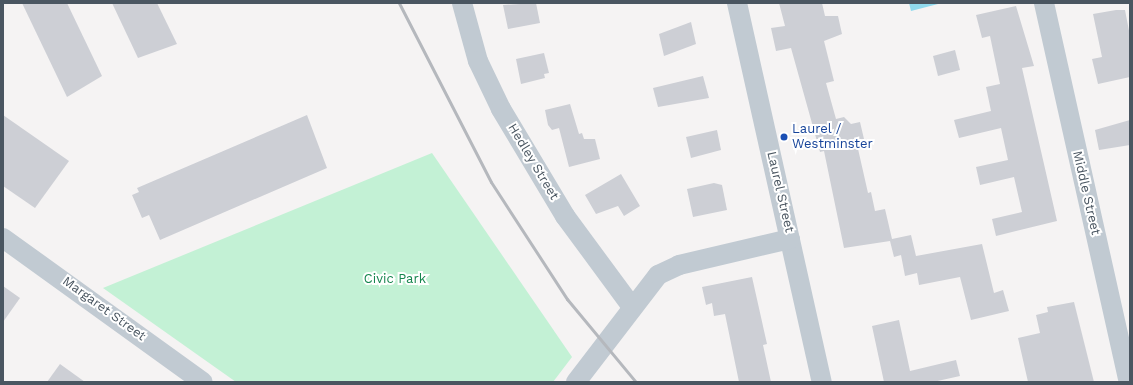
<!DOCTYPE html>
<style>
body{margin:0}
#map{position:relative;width:1133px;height:385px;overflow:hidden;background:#f5f3f3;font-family:"Work Sans",sans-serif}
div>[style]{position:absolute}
.green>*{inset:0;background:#c3f1d5}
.water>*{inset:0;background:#90daee}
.building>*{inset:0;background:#cdcfd5}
.minor>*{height:20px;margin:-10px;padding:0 10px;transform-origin:10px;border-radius:10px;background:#c1cad2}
.rail>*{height:3px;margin:-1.5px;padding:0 1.5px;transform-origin:1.5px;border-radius:1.5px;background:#b5b8bd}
.dots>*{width:11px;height:11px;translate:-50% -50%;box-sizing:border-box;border:2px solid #fff;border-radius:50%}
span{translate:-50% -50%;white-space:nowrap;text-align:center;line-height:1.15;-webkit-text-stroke:4px #fff;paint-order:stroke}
.transit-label{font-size:13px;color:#164399}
.left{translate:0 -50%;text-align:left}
.street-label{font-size:13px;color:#4a5661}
.park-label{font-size:13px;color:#17864f}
.frame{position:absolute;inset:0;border:4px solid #4a5661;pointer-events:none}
</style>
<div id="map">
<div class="green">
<i style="clip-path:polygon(432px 153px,572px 357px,553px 382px,236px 382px,103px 288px)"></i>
</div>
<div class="water">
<i style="clip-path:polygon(909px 3px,938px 3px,938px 4px,911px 11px)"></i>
</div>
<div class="building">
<i style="clip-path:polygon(22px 3px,67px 3px,102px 76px,67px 97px)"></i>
<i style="clip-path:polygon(112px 3px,157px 3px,177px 44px,138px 58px)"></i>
<i style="clip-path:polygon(536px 3px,540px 23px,508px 29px,503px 5px)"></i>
<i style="clip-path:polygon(779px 3px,822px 3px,825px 16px,838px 16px,842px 34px,824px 41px,834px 81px,826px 83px,836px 119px,844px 117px,851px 124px,860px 122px,864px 139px,856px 140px,868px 193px,871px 192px,875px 211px,885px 209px,892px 239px,911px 235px,916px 256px,982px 244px,994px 293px,1003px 290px,1009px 311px,971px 320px,960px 277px,919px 285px,917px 273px,905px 276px,901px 255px,894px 257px,890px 241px,844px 248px,824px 151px,820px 152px,791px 48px,776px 51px,771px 28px,785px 26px)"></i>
<i style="clip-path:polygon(1016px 6px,1034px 66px,1022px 68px,1057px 221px,996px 236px,992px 219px,1022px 212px,1014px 177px,980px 185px,976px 167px,1008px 160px,1001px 128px,959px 138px,954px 120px,991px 111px,986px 87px,1000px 84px,990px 36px,982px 38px,976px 15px)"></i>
<i style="clip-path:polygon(1116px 10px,1125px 10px,1130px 36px,1130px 77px,1098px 84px,1092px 59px,1102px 57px,1093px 14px)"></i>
<i style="clip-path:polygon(691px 22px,696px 44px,664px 56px,659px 34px)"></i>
<i style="clip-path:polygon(955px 50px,960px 70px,938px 76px,933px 56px)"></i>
<i style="clip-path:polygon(544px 53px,549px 73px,544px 74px,545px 78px,521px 84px,516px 59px)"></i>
<i style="clip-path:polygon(703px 76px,709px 98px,658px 107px,653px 88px)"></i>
<i style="clip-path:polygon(570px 104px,579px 134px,582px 133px,584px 139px,595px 139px,600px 159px,569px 167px,559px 128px,552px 130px,548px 125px,545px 110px)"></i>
<i style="clip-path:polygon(3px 115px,69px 161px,35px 208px,3px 186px)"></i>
<i style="clip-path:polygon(307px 115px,327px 168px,160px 240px,149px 215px,142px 218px,132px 195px,139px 192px,137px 188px)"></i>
<i style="clip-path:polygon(1130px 120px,1130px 145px,1099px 150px,1095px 130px)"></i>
<i style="clip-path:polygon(717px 130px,721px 150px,691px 158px,686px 137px)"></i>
<i style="clip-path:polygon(621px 174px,640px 206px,624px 216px,618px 206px,596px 214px,585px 195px)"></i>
<i style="clip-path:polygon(714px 183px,722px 185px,727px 210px,693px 217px,687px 189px)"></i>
<i style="clip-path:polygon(752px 277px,767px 344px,763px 345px,771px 382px,739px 382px,725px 314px,714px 316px,712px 303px,706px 305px,702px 287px)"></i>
<i style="clip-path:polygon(3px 286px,20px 298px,3px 322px)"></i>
<i style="clip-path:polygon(1074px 302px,1094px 382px,1028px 382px,1018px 338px,1040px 333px,1036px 315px,1048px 312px,1047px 307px)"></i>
<i style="clip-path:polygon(899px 320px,910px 371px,956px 360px,960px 376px,933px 382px,884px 382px,872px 326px)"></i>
<i style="clip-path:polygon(60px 364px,85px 382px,47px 382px)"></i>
</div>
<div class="minor">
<i style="left:462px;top:3px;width:60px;rotate:74.6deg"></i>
<i style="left:478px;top:61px;width:53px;rotate:64.4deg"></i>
<i style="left:501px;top:109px;width:125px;rotate:59.1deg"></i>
<i style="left:565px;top:216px;width:113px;rotate:53.6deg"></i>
<i style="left:737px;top:3px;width:388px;rotate:77.4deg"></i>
<i style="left:1044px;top:3px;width:388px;rotate:77.4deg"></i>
<i style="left:3px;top:238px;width:246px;rotate:35.8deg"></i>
<i style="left:576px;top:382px;width:135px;rotate:-52.5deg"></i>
<i style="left:658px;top:275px;width:23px;rotate:-25deg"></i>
<i style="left:679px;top:265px;width:114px;rotate:-13.2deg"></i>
</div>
<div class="rail">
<i style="left:399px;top:3px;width:201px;rotate:62.8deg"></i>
<i style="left:491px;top:182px;width:140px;rotate:57deg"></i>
<i style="left:567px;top:299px;width:108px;rotate:50.3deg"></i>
</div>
<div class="dots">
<i style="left:784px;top:137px;background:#1a4fb4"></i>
</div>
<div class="transit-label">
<span class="left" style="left:792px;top:137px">Laurel /<br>Westminster</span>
</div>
<div class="street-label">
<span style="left:533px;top:162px;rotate:59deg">Hedley Street</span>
<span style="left:780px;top:192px;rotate:77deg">Laurel Street</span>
<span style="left:1086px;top:193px;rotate:77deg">Middle Street</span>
<span style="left:104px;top:309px;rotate:36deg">Margaret Street</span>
</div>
<div class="park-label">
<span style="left:395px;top:279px">Civic Park</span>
</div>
<div class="frame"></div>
</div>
